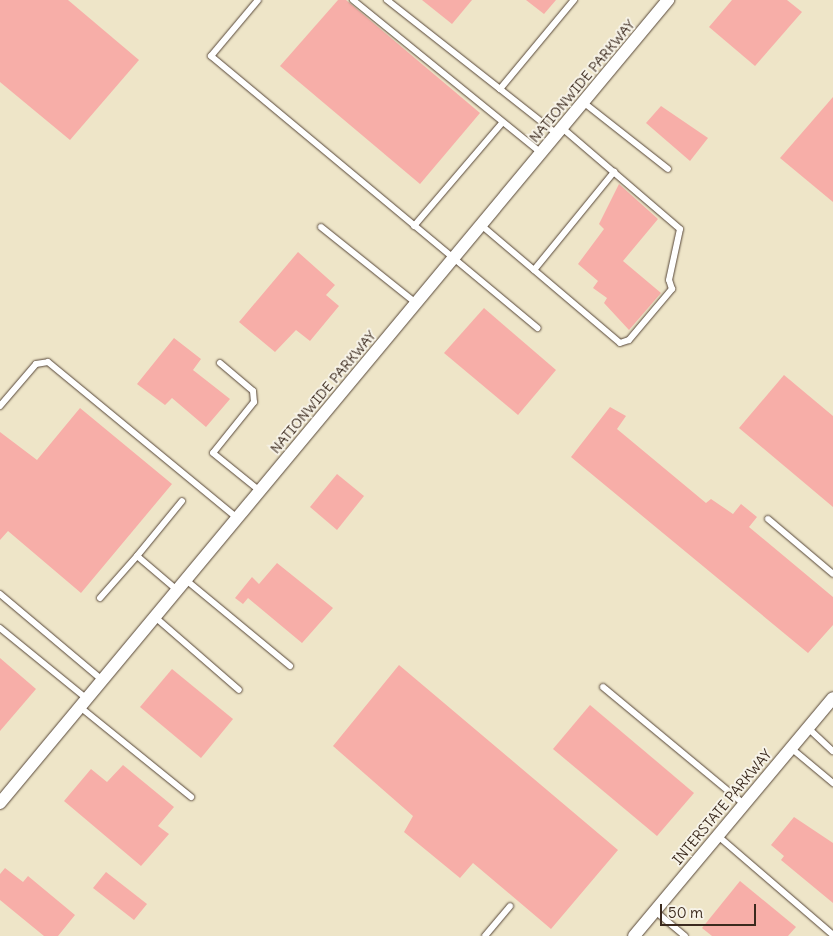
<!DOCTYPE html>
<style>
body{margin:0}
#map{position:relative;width:833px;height:936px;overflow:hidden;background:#eee5c8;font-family:Delius,sans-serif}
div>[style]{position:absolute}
.building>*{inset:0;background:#f7aea8}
.roads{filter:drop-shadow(0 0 1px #564638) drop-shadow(0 0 1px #564638)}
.service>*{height:6px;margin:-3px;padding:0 3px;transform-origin:3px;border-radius:3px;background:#fff}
.minor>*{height:12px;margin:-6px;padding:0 6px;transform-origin:6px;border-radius:6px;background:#fff}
span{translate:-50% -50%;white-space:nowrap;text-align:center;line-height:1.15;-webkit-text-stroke:4px #f7f3e8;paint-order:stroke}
.street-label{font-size:14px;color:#3b2a1e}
.scale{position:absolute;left:660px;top:904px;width:96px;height:22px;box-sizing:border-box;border:2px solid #3b2a1e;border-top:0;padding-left:6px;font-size:15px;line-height:18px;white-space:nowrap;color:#3b2a1e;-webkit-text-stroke:4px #f7f3e8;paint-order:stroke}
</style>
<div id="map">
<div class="building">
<i style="clip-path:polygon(0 0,68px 0,139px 60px,70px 140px,0 82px)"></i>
<i style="clip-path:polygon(338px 0,346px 0,480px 113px,420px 184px,280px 66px)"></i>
<i style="clip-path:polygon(422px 0,472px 0,452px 24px)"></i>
<i style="clip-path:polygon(526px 0,556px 0,544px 14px)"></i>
<i style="clip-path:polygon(732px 0,787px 0,802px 12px,755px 66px,709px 27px)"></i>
<i style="clip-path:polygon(833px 97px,833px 202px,780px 158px)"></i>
<i style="clip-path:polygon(661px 106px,708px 138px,690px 161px,646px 123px)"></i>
<i style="clip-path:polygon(619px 184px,658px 219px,623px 261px,661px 293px,629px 330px,604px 303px,607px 298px,593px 288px,598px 281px,578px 264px,604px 229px,599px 224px)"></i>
<i style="clip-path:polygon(298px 252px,335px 285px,326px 295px,339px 306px,310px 341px,296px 330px,275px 352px,239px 322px)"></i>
<i style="clip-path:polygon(484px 308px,556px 370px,518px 415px,444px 353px)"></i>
<i style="clip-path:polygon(174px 338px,201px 359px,193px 370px,230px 399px,206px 427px,172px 398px,165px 405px,137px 384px)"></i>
<i style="clip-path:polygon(784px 375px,833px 416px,833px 507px,739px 428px)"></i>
<i style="clip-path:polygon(610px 407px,626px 416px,617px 429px,706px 503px,711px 499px,733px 514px,741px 504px,757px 517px,749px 527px,833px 597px,833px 625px,808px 653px,571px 457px)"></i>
<i style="clip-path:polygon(80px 408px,172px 484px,81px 593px,8px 531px,0 540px,0 432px,37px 460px)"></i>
<i style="clip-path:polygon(337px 474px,364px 496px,337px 530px,310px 507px)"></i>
<i style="clip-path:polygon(277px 563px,333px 608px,302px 643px,248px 598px,243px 604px,235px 598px,252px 577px,259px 584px)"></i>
<i style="clip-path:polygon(0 658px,36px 689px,0 731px)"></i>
<i style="clip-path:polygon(399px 665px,618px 850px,551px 929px,473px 863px,460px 878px,404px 832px,413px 816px,333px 746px)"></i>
<i style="clip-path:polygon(172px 669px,233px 719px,201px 758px,140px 707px)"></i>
<i style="clip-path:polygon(590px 705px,694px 793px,657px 836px,553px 749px)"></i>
<i style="clip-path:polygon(123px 765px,174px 807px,158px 826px,169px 834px,141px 866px,64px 801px,91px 769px,107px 782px)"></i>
<i style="clip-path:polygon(794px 817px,833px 843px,833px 903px,781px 860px,784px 856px,771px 845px)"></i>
<i style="clip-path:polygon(5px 868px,23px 882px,28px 876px,75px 915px,58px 936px,44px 936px,0 900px,0 874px)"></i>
<i style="clip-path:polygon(106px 872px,147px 904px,134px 920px,93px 888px)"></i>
<i style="clip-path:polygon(740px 881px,796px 927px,788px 936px,712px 936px,702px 928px)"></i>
</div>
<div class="roads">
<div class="service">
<i style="left:258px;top:0;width:73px;rotate:130deg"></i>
<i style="left:211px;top:56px;width:425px;rotate:39.8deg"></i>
<i style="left:353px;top:0;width:242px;rotate:39.1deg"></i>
<i style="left:387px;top:0;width:144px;rotate:38.2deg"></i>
<i style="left:583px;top:102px;width:108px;rotate:38.2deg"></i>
<i style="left:557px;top:134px;width:73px;rotate:-141.7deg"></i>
<i style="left:500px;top:89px;width:116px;rotate:-50.3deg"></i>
<i style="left:481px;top:225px;width:182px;rotate:40.3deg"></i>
<i style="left:620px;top:343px;width:9px;rotate:-18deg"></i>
<i style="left:629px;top:340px;width:67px;rotate:-49.9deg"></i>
<i style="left:672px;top:289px;width:9px;rotate:-108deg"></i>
<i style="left:669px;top:280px;width:52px;rotate:-77.8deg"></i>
<i style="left:680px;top:229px;width:155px;rotate:-139.4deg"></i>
<i style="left:414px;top:226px;width:135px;rotate:-49.5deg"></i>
<i style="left:321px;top:227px;width:122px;rotate:38.7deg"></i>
<i style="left:534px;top:270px;width:127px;rotate:-50.8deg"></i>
<i style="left:220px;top:363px;width:43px;rotate:40.3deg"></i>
<i style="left:253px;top:391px;width:11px;rotate:85deg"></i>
<i style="left:254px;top:402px;width:65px;rotate:128.8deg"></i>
<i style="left:213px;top:453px;width:60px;rotate:39deg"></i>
<i style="left:0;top:406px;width:55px;rotate:-49.4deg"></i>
<i style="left:36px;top:364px;width:12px;rotate:-9deg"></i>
<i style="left:48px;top:362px;width:245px;rotate:39.5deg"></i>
<i style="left:768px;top:519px;width:85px;rotate:40.2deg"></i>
<i style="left:186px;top:580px;width:135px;rotate:39.6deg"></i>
<i style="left:177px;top:590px;width:52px;rotate:-139.6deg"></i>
<i style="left:137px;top:556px;width:71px;rotate:-50.7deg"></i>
<i style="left:0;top:594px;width:133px;rotate:40.1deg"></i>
<i style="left:100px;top:598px;width:56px;rotate:-48.6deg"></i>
<i style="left:155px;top:617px;width:111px;rotate:41deg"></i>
<i style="left:0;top:628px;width:112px;rotate:39.2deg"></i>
<i style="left:603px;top:687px;width:183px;rotate:39.7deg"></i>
<i style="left:80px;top:707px;width:143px;rotate:39deg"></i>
<i style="left:808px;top:728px;width:34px;rotate:43deg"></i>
<i style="left:791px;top:748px;width:55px;rotate:39.8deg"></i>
<i style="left:718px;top:836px;width:152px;rotate:40.7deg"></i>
<i style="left:655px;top:911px;width:39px;rotate:40deg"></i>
<i style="left:485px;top:936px;width:39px;rotate:-50deg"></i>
</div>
<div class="minor">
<i style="left:0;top:803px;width:1045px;rotate:-50.24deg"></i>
<i style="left:634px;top:936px;width:310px;rotate:-50.1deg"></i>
</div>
</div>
<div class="street-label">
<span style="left:582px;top:81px;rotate:-50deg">NATIONWIDE PARKWAY</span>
<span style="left:323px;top:392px;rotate:-50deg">NATIONWIDE PARKWAY</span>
<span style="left:722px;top:807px;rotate:-50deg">INTERSTATE PARKWAY</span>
</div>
<div class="scale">50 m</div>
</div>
